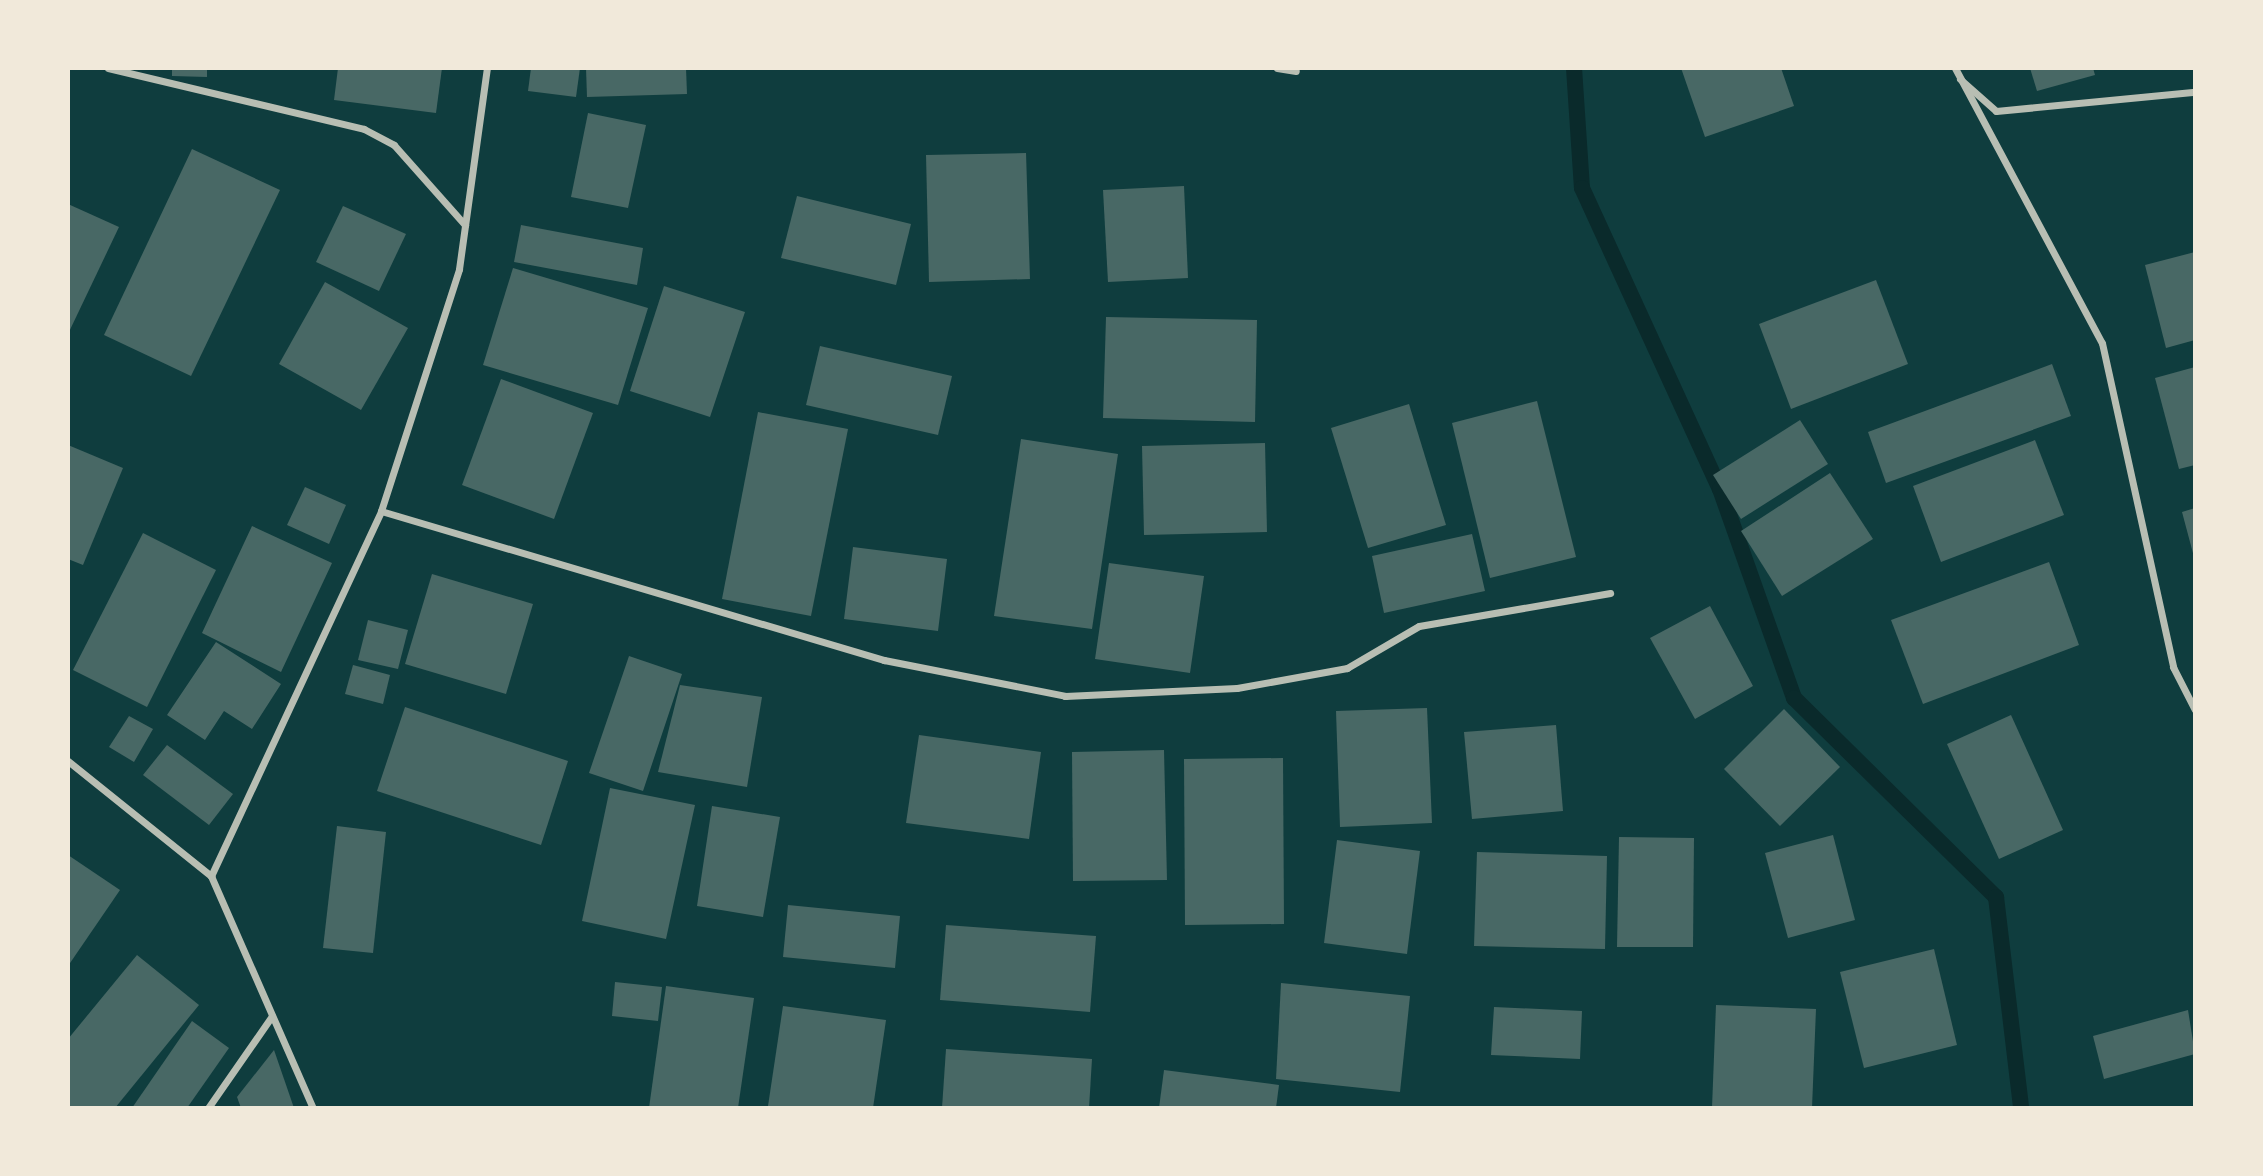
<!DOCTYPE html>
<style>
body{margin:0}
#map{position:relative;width:2263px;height:1176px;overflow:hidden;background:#0f3d3e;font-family:Commissioner,sans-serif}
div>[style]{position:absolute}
.stream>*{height:16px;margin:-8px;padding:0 8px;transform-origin:8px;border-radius:8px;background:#0a2a2b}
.building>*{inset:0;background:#486865}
.minor>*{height:7px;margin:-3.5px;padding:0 3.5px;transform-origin:3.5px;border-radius:3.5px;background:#b8beb3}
span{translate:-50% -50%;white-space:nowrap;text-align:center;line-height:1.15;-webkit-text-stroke:5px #f1e9da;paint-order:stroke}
.frame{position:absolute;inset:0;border:70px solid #f1e9da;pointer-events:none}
</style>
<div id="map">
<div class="stream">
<i style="left:1574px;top:68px;width:120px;rotate:86.2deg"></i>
<i style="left:1582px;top:188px;width:331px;rotate:65.4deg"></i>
<i style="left:1720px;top:489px;width:222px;rotate:70.5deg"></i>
<i style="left:1794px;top:698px;width:284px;rotate:44.6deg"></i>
<i style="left:1996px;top:897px;width:212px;rotate:83.2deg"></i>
</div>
<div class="building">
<i style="clip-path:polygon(172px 68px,207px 68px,207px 77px,172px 76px)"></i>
<i style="clip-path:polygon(338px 68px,442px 68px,436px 113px,334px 100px)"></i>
<i style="clip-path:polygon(531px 68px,580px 68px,576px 97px,528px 91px)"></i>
<i style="clip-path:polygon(586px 68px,686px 68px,687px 94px,587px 97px)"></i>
<i style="clip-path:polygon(1681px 68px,1781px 68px,1794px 106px,1705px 137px)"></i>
<i style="clip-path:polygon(2030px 68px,2093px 68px,2095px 75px,2037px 91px)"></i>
<i style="clip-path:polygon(588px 113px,646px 125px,628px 208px,571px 197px)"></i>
<i style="clip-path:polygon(192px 149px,280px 190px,191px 376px,104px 335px)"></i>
<i style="clip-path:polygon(1026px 153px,1030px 279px,929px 282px,926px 155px)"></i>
<i style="clip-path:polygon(1184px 186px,1188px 278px,1108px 282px,1103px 190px)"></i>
<i style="clip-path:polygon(797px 196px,911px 224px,896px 285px,781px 258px)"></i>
<i style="clip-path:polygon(68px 204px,119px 227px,68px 334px)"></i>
<i style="clip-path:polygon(343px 206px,406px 234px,379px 291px,316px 262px)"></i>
<i style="clip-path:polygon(521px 225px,643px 248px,637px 285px,514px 262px)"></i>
<i style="clip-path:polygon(2195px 252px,2195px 340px,2166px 348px,2145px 265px)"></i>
<i style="clip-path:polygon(513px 268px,648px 308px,618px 405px,483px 365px)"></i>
<i style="clip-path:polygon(1876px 280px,1908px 364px,1791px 409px,1759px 324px)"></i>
<i style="clip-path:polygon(325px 282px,408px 328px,361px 410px,279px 364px)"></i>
<i style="clip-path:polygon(664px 286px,745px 312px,710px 417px,630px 391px)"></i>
<i style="clip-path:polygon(1106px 317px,1257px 320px,1255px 422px,1103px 418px)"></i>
<i style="clip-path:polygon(820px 346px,952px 376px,938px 435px,806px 405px)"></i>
<i style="clip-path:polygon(2052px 364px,2071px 416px,1886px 483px,1868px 432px)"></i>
<i style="clip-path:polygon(2195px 367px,2195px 465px,2179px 469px,2155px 378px)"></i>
<i style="clip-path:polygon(501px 379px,593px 413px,554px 519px,462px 485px)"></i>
<i style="clip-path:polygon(1537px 401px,1576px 557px,1490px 578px,1452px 423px)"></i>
<i style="clip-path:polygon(1409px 404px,1446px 525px,1368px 548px,1331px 428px)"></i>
<i style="clip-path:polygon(758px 412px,848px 429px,811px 616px,722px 599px)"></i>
<i style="clip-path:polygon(1800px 420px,1828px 464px,1741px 519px,1713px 475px)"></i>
<i style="clip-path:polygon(1021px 439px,1118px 454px,1092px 629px,994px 616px)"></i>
<i style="clip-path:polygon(2035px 440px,2064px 515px,1941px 562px,1913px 486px)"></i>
<i style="clip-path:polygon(1265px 443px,1267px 532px,1144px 535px,1142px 446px)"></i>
<i style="clip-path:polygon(68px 445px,123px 468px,83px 565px,68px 559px)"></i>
<i style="clip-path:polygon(1830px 473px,1873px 539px,1782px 596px,1741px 531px)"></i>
<i style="clip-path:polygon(305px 487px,346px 505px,329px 544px,287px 525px)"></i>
<i style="clip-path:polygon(2195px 508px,2195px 557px,2194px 557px,2182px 512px)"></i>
<i style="clip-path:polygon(252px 526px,332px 563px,281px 672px,202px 633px)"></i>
<i style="clip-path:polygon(143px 533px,216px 570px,147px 707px,73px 670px)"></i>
<i style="clip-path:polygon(1472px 534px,1485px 591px,1384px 613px,1372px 556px)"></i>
<i style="clip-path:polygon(853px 547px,947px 559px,938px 631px,844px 619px)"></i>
<i style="clip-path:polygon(2049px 562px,2079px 645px,1923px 704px,1891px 620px)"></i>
<i style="clip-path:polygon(1109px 563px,1204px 576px,1190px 673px,1095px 659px)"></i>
<i style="clip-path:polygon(432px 574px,533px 604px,506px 694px,405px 664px)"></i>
<i style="clip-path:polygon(1710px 606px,1753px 686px,1695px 719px,1650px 638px)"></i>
<i style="clip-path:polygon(368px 620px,408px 630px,398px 669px,358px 660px)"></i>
<i style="clip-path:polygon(216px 642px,281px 684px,252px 729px,224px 711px,205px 740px,167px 715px)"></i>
<i style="clip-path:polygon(629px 656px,682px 674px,643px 791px,589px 773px)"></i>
<i style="clip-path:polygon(353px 665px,390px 675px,383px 704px,345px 694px)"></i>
<i style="clip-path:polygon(680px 685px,762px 697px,747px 787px,658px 772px)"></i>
<i style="clip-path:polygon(405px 707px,568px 761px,541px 845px,377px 791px)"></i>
<i style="clip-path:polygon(1427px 708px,1432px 823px,1340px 827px,1336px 711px)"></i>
<i style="clip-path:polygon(1784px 709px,1840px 767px,1780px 826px,1724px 769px)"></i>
<i style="clip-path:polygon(2011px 715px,2063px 830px,1999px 859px,1947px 744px)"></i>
<i style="clip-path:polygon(129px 716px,153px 729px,134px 762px,109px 747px)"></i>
<i style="clip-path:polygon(1556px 725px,1563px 811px,1472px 819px,1464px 732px)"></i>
<i style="clip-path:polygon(919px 735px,1041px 752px,1029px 839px,906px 823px)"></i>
<i style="clip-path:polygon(167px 745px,233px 794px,209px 825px,143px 775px)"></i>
<i style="clip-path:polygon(1164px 750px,1167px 880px,1073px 881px,1072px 752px)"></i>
<i style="clip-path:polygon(1283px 758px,1284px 924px,1185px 925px,1184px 759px)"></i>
<i style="clip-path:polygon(610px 788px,695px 805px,666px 939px,582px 921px)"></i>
<i style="clip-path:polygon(712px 806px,780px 817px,763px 917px,697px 906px)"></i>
<i style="clip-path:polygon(337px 826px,386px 832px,373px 953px,323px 948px)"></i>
<i style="clip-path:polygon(1833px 835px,1855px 920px,1788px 938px,1765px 853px)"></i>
<i style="clip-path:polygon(1619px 837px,1694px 838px,1693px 947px,1617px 947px)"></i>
<i style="clip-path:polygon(1337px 840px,1420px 851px,1407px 954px,1324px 943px)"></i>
<i style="clip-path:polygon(1477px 852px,1607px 856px,1605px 949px,1474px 946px)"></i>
<i style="clip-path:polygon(68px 855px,120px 890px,68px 966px)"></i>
<i style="clip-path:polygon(788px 905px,900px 916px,895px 968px,783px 957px)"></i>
<i style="clip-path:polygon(946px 925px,1096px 936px,1090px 1012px,940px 1000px)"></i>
<i style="clip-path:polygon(1934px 949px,1957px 1045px,1864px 1068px,1840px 972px)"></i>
<i style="clip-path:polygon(137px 955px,199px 1005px,115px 1108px,68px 1108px,68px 1039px)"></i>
<i style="clip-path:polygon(615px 982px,662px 987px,658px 1021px,612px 1016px)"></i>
<i style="clip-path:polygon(1281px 983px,1410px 996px,1400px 1092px,1276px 1079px)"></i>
<i style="clip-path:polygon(666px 986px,754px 998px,738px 1108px,649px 1108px)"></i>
<i style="clip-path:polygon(1716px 1005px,1816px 1009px,1812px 1108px,1712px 1108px)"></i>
<i style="clip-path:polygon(783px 1006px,886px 1020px,873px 1108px,768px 1106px)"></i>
<i style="clip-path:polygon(1494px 1007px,1582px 1011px,1580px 1059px,1491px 1055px)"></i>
<i style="clip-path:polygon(2188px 1010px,2195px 1054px,2104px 1079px,2093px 1036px)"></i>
<i style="clip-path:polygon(192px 1021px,229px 1048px,187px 1108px,132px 1108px)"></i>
<i style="clip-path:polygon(946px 1049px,1092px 1059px,1089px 1108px,942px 1108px)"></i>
<i style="clip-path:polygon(274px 1050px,294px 1108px,241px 1108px,237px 1097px)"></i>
<i style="clip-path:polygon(1164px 1070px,1279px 1085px,1276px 1108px,1159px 1108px)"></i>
</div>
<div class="minor">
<i style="left:108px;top:68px;width:263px;rotate:13.4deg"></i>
<i style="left:364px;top:129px;width:34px;rotate:28deg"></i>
<i style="left:394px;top:145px;width:107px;rotate:48.4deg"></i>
<i style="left:1277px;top:68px;width:19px;rotate:9deg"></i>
<i style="left:1955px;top:68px;width:312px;rotate:61.9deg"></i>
<i style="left:2102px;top:343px;width:332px;rotate:77.6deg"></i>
<i style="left:2173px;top:667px;width:48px;rotate:62.9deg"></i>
<i style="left:1960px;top:79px;width:48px;rotate:41.6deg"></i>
<i style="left:1996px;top:111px;width:200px;rotate:-5.5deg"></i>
<i style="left:381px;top:511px;width:525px;rotate:16.5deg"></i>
<i style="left:884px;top:660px;width:185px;rotate:11.2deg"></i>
<i style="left:1065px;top:696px;width:172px;rotate:-2.7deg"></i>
<i style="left:1237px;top:688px;width:112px;rotate:-10.3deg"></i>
<i style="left:1347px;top:668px;width:83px;rotate:-30.3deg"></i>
<i style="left:1419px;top:626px;width:194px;rotate:-9.8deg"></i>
<i style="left:68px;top:761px;width:184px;rotate:38.8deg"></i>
<i style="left:211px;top:876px;width:253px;rotate:66.3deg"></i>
<i style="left:211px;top:876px;width:403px;rotate:-65deg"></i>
<i style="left:381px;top:511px;width:254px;rotate:-72.1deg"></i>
<i style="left:459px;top:269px;width:203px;rotate:-82.1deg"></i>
<i style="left:208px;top:1108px;width:112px;rotate:-55.2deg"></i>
</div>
<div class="frame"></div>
</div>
